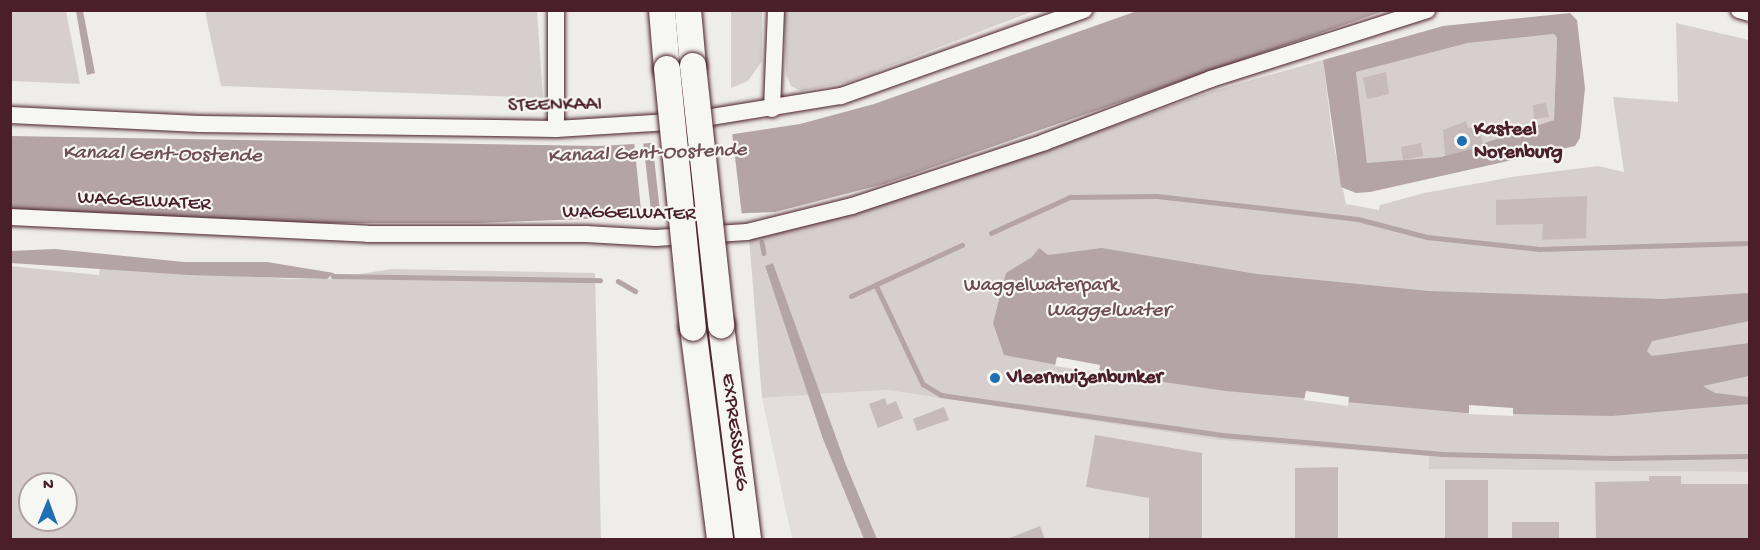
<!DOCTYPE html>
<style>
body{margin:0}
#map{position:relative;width:1760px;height:550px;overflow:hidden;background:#efedea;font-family:"Gochi Hand",sans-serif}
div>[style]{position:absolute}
.built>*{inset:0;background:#e3dedc}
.green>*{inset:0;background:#d7cfce}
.water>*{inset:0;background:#b4a4a5}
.pier>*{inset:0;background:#efedea}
.stream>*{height:4.5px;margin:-2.25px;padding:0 2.25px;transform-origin:2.25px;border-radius:2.25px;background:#b4a4a5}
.building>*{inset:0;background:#c6babb}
.roads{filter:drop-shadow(0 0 2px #4a1f2b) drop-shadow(0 0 2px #4a1f2b)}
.minor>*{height:16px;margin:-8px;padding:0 8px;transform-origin:8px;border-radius:8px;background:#f6f6f2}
.highway>*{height:26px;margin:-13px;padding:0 13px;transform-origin:13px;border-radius:13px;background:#f6f6f2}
.bridges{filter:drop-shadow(0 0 2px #4a1f2b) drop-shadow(0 0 2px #4a1f2b)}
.highway-bridge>*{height:26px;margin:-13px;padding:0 13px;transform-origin:13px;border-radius:13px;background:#f6f6f2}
.dots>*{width:16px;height:16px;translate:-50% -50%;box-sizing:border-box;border:3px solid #f6f6f2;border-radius:50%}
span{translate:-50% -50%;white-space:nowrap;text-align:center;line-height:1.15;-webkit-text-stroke:4.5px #f6f6f2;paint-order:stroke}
.street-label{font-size:20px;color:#4a1f2b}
.poi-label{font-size:20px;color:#4a1f2b;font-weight:700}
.left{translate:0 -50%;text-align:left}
.park-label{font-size:20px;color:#6d4b54}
.water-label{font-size:21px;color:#6f4e56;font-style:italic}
.frame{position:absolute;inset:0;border:12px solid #4a1f2b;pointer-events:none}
.north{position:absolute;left:18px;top:472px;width:60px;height:60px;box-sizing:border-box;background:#f6f6f2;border:2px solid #b1a0a2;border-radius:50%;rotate:1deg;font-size:16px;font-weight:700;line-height:24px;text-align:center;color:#4a1f2b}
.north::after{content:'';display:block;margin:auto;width:21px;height:27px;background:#1f6fb2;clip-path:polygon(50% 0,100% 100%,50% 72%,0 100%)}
</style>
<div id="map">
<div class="built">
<i style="clip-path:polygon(887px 390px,1219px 440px,1430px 456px,1429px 469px,1749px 472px,1749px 539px,792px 539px,762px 398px)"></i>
</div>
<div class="green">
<i style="clip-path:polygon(11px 10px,66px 11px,80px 84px,11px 81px)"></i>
<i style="clip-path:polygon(205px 11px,537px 11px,543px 98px,221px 86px)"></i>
<i style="clip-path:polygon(731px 11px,762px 11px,762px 61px,748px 81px,731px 88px)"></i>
<i style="clip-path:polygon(784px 11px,1034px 11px,848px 82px,801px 91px,791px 86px,786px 74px)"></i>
<i style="clip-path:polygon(1676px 23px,1749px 40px,1749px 472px,1429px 469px,1429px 456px,1219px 440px,887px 390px,820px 394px,773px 263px,765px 267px,810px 395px,762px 398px,749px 238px,925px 191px,1213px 91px,1323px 60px,1333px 141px,1346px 204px,1379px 210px,1380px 205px,1424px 193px,1518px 176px,1598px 166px,1624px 172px,1613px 97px,1678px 102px)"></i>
<i style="clip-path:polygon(1554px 34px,1557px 38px,1554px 120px,1440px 157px,1367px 164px,1356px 72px,1468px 43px)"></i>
<i style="clip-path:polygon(evenodd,10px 266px,99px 275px,100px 268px,291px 279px,327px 279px,392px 269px,595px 273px,601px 539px,11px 539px,10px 266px,30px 484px,66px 484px,66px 520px,30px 520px,30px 484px)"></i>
</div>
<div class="water">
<i style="clip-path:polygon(76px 11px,83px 11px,95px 73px,87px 75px)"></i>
<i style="clip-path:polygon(1137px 11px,1384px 11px,884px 184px,775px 212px,477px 223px,290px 223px,11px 209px,10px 136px,599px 146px,687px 141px,800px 124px,874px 104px)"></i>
<i style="clip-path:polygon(evenodd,1570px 13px,1577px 20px,1585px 88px,1580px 138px,1575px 146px,1370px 192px,1356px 193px,1341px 187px,1323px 60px,1443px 26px,1570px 13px,1554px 34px,1557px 38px,1554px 120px,1441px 157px,1367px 163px,1356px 72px,1468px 43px,1554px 34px)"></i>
<i style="clip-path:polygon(1039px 248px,1048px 255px,1102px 248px,1257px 274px,1429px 291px,1663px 299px,1749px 293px,1749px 321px,1652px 341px,1647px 351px,1652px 356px,1749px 343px,1749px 376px,1703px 386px,1715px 393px,1749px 397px,1749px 404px,1612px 416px,1466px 413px,1226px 391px,1100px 373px,1004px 355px,993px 323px,1006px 273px,1032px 257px)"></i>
<i style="clip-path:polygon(55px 249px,184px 262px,267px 262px,334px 273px,327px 279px,189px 275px,11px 263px,11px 251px)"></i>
<i style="clip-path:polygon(773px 263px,846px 465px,877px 539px,864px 539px,823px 439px,765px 266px)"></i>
</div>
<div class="pier">
<i style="clip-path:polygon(732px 132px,742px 216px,661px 220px,652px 140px)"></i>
<i style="clip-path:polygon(634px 141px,643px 141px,652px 220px,642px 220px)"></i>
<i style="clip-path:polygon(1057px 357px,1100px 365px,1099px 373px,1055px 366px)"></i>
<i style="clip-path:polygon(1306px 391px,1349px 397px,1348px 406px,1304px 400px)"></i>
<i style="clip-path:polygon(1469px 405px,1513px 408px,1513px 416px,1469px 414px)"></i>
</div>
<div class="stream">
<i style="left:991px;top:233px;width:87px;rotate:-24.5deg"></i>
<i style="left:1070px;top:197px;width:87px;rotate:-0.7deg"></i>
<i style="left:1157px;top:196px;width:202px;rotate:6.5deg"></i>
<i style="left:1358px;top:219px;width:71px;rotate:14.6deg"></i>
<i style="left:1427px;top:237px;width:113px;rotate:6.1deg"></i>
<i style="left:1539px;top:249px;width:211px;rotate:-1.6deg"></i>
<i style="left:762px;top:242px;width:11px;rotate:80deg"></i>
<i style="left:333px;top:276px;width:267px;rotate:0.9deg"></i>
<i style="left:618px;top:281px;width:20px;rotate:30deg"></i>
<i style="left:876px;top:285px;width:110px;rotate:64.6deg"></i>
<i style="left:923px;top:384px;width:21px;rotate:31deg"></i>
<i style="left:941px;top:395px;width:284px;rotate:8.1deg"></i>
<i style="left:1222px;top:435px;width:221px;rotate:4.9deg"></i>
<i style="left:1442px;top:454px;width:172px;rotate:1.3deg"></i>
<i style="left:1614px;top:458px;width:136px;rotate:-0.8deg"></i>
<i style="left:851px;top:296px;width:122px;rotate:-24.7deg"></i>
</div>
<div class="building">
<i style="clip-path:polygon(1386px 72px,1389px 94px,1367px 99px,1363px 78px)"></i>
<i style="clip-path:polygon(1546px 103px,1549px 117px,1534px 119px,1533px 105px)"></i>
<i style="clip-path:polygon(1466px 121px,1468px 128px,1478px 126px,1484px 146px,1445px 156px,1443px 130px)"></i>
<i style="clip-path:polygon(1421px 143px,1423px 156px,1403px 160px,1401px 147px)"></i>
<i style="clip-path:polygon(1587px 196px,1586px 238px,1542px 240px,1543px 224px,1496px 225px,1496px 200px)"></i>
<i style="clip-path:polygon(885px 398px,887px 405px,896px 401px,903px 418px,878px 428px,869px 404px)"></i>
<i style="clip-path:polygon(944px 407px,949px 420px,917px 431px,913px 419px)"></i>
<i style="clip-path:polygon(1095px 435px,1202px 453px,1202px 540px,1149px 540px,1149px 498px,1086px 487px)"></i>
<i style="clip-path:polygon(1338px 467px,1338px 540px,1295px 540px,1295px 468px)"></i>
<i style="clip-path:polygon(1649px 476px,1681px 476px,1681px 484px,1749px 484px,1749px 540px,1596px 540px,1595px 482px,1649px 481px)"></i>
<i style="clip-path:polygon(1445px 480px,1488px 480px,1488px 540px,1445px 540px)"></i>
<i style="clip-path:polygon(1512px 522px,1559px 522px,1559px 540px,1512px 540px)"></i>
<i style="clip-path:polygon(1040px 526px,1045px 540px,1007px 540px,1007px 539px)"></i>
</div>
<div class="roads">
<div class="minor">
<i style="left:556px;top:10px;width:119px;rotate:90deg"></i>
<i style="left:1739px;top:10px;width:11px;rotate:15deg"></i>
<i style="left:772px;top:109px;width:99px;rotate:-87.7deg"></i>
<i style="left:10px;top:115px;width:190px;rotate:2.7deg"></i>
<i style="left:200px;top:124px;width:356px;rotate:0.8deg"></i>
<i style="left:556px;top:129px;width:130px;rotate:-3.5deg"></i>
<i style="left:686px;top:121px;width:157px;rotate:-9.2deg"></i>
<i style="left:841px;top:96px;width:258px;rotate:-19.5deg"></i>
<i style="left:10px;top:217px;width:358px;rotate:2.7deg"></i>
<i style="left:368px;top:234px;width:218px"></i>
<i style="left:586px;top:234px;width:70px;rotate:3.3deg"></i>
<i style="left:656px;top:238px;width:91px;rotate:-3.8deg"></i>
<i style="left:747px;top:232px;width:108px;rotate:-13.9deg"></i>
<i style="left:852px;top:206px;width:203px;rotate:-18.3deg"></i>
<i style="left:1045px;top:142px;width:178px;rotate:-20.8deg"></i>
<i style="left:1211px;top:79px;width:227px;rotate:-17.7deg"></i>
</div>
<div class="highway">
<i style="left:662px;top:10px;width:59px;rotate:85.2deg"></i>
<i style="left:688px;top:10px;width:56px;rotate:84.9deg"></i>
<i style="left:721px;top:325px;width:217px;rotate:82.8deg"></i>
<i style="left:693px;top:328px;width:214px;rotate:82.7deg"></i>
</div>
</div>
<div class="bridges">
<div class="highway-bridge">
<i style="left:693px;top:66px;width:261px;rotate:83.8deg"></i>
<i style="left:667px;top:69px;width:260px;rotate:84.3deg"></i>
</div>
</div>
<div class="dots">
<i style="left:1462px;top:141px;background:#1f6fb2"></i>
<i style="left:995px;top:378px;background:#1f6fb2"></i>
</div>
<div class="street-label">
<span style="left:555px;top:106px;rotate:-1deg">STEENKAAI</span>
<span style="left:144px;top:202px;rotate:3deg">WAGGELWATER</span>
<span style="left:629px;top:214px;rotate:1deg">WAGGELWATER</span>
<span style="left:734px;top:432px;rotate:83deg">EXPRESSWEG</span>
</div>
<div class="poi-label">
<span class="left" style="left:1474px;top:142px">Kasteel<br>Norenburg</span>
<span class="left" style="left:1007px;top:378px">Vleermuizenbunker</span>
</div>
<div class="park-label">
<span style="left:1041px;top:286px">Waggelwaterpark</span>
</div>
<div class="water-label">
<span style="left:647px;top:155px;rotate:-2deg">Kanaal Gent-Oostende</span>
<span style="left:162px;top:156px;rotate:1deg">Kanaal Gent-Oostende</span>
<span style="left:1108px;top:312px">Waggelwater</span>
</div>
<div class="frame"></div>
<div class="north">N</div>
</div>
